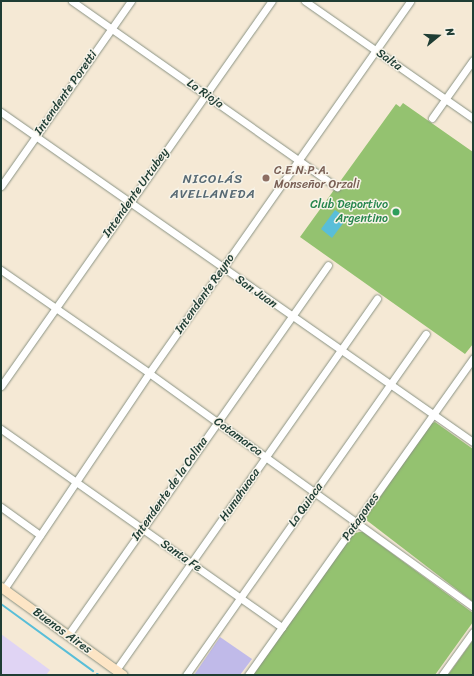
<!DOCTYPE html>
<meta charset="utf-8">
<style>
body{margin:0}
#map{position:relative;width:474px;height:676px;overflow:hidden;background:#f5e9d5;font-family:Sriracha,sans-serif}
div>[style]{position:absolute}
.built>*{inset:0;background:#e0d4f4}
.green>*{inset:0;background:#94c270}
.water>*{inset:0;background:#59bed8}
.stream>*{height:2px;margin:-1px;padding:0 1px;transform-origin:1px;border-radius:1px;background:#59bed8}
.building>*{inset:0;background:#c0bae9}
.roads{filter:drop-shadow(0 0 1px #8a9384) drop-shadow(0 0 1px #8a9384)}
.minor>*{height:7px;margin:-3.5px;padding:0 3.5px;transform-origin:3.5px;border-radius:3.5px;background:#fff}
.secondary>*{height:9px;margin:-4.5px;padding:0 4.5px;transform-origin:4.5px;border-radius:4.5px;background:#fde5c5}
.dots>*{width:11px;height:11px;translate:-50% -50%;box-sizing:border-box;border:2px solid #f7f3e8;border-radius:50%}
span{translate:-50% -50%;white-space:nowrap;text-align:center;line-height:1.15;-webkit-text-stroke:3px #f7f3e8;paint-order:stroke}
.street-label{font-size:12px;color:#1f3d34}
.education-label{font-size:12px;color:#785e54}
.left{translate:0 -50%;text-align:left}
.leisure-label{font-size:12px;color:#27864d}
.right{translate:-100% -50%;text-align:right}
.neighbourhood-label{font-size:13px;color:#576973;letter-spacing:1px}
.frame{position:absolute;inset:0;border:2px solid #1f3d34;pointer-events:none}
.north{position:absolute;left:418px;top:16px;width:40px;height:40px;-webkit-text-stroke:3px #f7f3e8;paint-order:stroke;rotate:72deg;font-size:11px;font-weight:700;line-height:16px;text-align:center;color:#1f3d34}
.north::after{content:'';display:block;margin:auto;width:14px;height:18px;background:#1f3d34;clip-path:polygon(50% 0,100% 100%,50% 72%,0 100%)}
</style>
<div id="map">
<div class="built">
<i style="clip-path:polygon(1px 634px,50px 670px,46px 675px,1px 675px)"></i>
</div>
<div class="green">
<i style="clip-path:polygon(403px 103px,473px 152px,473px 344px,465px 354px,300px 237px,396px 104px,400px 107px)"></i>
<i style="clip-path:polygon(435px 422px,473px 449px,473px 602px,365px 519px,430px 424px)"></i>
<i style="clip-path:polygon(359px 532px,363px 532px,473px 613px,473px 622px,435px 675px,253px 675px,353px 534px)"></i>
<i style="clip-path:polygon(473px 640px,473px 675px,448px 675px)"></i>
</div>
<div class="water">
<i style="clip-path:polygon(335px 210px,347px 218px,332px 238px,321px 229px)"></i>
</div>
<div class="stream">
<i style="left:1px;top:604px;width:114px;rotate:36.1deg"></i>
<i style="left:97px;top:674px;width:2px;rotate:27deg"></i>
</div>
<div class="building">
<i style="clip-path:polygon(220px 637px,252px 659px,240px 675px,194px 675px)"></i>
</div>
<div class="roads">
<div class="minor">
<i style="left:72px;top:1px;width:324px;rotate:35.1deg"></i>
<i style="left:305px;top:1px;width:205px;rotate:34.9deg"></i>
<i style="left:1px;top:112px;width:576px;rotate:34.96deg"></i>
<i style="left:432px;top:118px;width:71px;rotate:-54.7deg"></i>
<i style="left:1px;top:186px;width:226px;rotate:-54.9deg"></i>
<i style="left:1px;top:270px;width:180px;rotate:34.8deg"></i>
<i style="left:149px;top:373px;width:400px;rotate:35.8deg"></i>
<i style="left:1px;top:386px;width:471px;rotate:-54.9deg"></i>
<i style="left:1px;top:429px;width:344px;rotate:35.2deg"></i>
<i style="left:1px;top:507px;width:48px;rotate:35.7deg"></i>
<i style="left:4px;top:589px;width:260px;rotate:-56.1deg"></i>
<i style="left:149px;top:373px;width:454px;rotate:-54.9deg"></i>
<i style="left:68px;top:635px;width:452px;rotate:-54.9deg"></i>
<i style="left:116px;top:670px;width:454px;rotate:-54.9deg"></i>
<i style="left:186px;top:675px;width:417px;rotate:-54.9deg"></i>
<i style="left:248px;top:675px;width:389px;rotate:-54.6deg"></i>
<i style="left:442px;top:675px;width:53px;rotate:-54.2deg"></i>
</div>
<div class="secondary">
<i style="left:1px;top:587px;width:150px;rotate:35.8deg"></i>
</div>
</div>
<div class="dots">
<i style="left:266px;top:178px;background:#8d6e63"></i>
<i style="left:396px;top:212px;background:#2e9e5b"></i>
</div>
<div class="street-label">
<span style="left:389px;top:60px;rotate:35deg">Salta</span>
<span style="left:66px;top:93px;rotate:-55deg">Intendente Poretti</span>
<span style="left:205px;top:94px;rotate:35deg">La Rioja</span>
<span style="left:136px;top:193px;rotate:-55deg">Intendente Urtubey</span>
<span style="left:256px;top:292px;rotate:35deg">San Juan</span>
<span style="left:205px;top:294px;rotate:-55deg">Intendente Reyno</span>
<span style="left:238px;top:437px;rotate:36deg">Catamarca</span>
<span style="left:170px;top:489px;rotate:-55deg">Intendente de la Colina</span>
<span style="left:240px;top:495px;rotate:-55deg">Humahuaca</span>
<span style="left:306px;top:505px;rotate:-55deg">La Quiaca</span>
<span style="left:361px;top:517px;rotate:-55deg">Patagones</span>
<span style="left:181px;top:556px;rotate:35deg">Santa Fe</span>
<span style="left:62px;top:631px;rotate:36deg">Buenos Aires</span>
</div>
<div class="education-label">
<span class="left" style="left:274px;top:178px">C.E.N.P.A.<br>Monseñor Orzali</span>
</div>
<div class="leisure-label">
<span class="right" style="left:388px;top:212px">Club Deportivo<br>Argentino</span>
</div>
<div class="neighbourhood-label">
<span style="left:213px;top:187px">NICOLÁS<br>AVELLANEDA</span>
</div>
<div class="frame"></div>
<div class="north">N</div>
</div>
